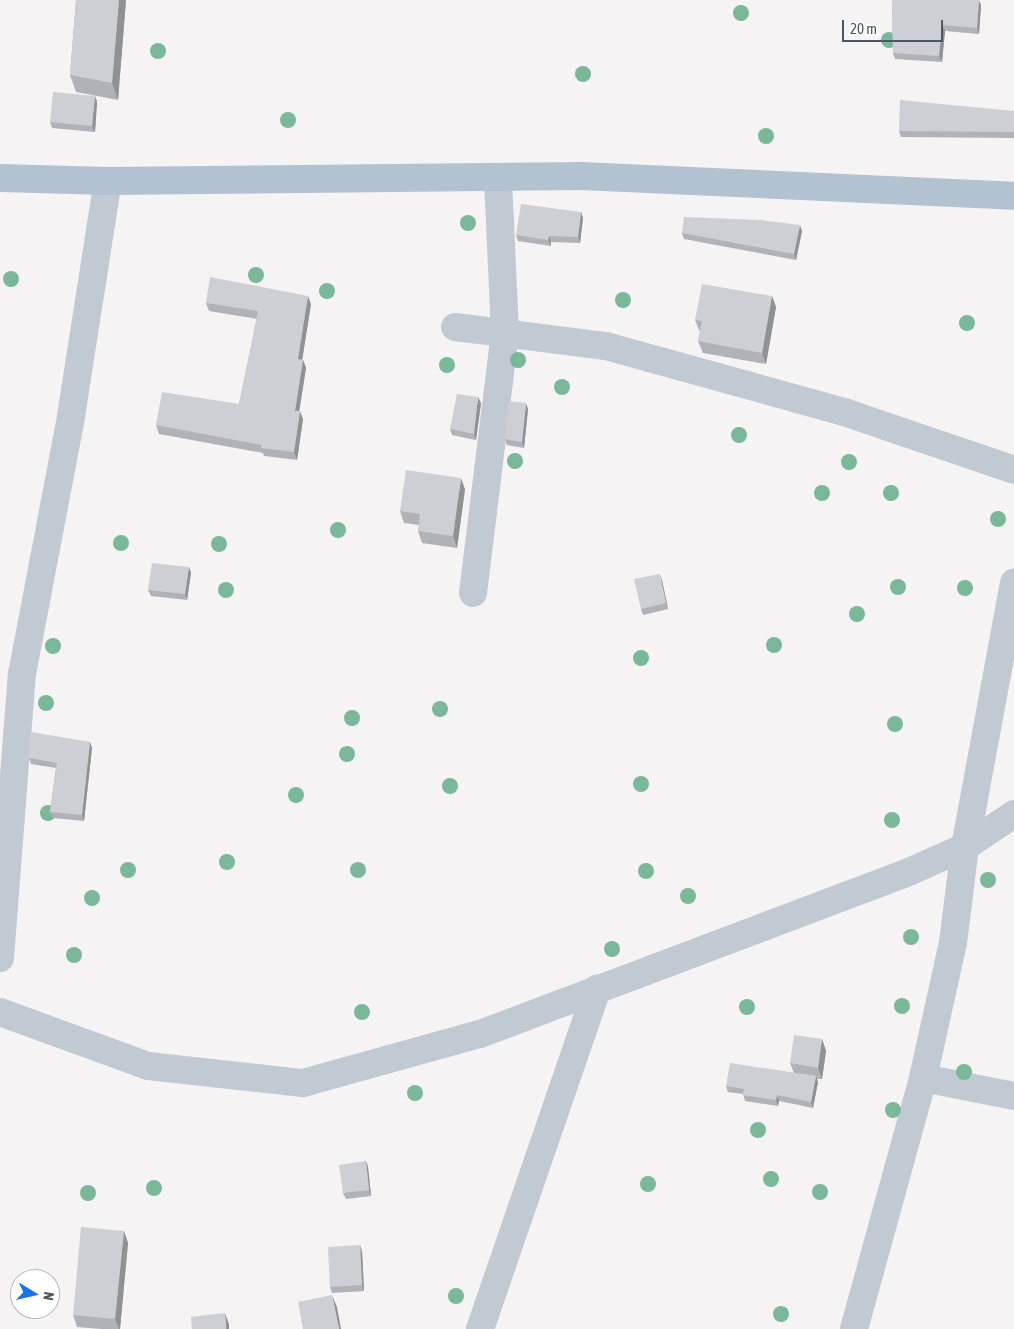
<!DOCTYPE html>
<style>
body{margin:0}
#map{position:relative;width:1014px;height:1329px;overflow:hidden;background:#f5f3f3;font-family:"Asap Condensed",sans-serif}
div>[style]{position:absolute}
.street>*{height:28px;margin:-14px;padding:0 14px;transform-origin:14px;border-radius:14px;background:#c1cad2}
.primary>*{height:28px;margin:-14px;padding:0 14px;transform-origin:14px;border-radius:14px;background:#b3c2d1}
.trees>*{width:16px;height:16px;margin:-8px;border-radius:50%;background:#7bb799}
.wall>*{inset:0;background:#b0b2b7}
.shaded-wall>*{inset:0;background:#909195}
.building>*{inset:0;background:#cdcfd5}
span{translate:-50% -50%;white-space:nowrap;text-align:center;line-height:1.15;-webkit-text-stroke:4.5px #fff;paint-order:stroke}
.north{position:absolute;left:10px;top:1269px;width:50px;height:50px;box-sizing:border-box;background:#fff;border:1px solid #b7bbc0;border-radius:50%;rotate:99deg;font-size:14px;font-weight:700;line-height:20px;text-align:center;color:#4a5661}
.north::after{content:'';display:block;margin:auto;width:18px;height:22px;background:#1a73e8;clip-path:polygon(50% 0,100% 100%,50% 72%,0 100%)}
.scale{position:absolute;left:842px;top:20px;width:101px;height:22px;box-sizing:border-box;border:2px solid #4a5661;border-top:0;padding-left:6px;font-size:15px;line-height:18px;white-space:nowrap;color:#4a5661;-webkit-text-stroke:4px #fff;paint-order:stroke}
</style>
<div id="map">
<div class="street">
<i style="left:455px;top:327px;width:152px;rotate:7.2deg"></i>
<i style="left:606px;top:346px;width:250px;rotate:15.5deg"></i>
<i style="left:847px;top:413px;width:176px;rotate:18.8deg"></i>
<i style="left:473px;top:593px;width:262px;rotate:-83deg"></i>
<i style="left:505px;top:333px;width:156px;rotate:-92.6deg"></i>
<i style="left:0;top:958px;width:285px;rotate:-85.6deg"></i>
<i style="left:22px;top:674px;width:263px;rotate:-79.2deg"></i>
<i style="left:71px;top:416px;width:238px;rotate:-81.1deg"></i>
<i style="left:0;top:1012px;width:158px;rotate:20deg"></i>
<i style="left:148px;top:1066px;width:156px;rotate:6.3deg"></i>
<i style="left:303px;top:1083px;width:184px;rotate:-15.5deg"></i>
<i style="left:480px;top:1034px;width:461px;rotate:-20.7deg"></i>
<i style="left:911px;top:871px;width:59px;rotate:-24deg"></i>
<i style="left:965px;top:847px;width:59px;rotate:-34deg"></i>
<i style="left:923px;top:1078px;width:93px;rotate:11.2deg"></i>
<i style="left:480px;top:1329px;width:360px;rotate:-71deg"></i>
<i style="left:854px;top:1329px;width:260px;rotate:-74.6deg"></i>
<i style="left:923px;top:1078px;width:138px;rotate:-77.5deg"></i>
<i style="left:953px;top:943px;width:97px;rotate:-82.9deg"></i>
<i style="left:965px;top:847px;width:269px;rotate:-79.5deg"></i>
</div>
<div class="primary">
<i style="left:0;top:178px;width:108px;rotate:1.6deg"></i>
<i style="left:108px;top:181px;width:473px;rotate:-0.6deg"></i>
<i style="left:581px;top:176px;width:433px;rotate:2.6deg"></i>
</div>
<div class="trees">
<i style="left:741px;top:13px"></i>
<i style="left:889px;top:40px"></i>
<i style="left:158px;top:51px"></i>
<i style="left:583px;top:74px"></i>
<i style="left:288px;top:120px"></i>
<i style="left:766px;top:136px"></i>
<i style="left:468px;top:223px"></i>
<i style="left:256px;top:275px"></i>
<i style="left:11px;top:279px"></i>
<i style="left:327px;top:291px"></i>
<i style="left:623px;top:300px"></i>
<i style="left:967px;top:323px"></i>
<i style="left:518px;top:360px"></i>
<i style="left:447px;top:365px"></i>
<i style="left:562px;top:387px"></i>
<i style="left:739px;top:435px"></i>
<i style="left:515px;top:461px"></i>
<i style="left:849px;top:462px"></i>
<i style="left:822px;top:493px"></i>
<i style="left:891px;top:493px"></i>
<i style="left:998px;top:519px"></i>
<i style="left:338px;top:530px"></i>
<i style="left:121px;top:543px"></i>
<i style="left:219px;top:544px"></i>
<i style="left:898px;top:587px"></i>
<i style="left:965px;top:588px"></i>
<i style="left:226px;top:590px"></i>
<i style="left:857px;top:614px"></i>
<i style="left:774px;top:645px"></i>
<i style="left:53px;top:646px"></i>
<i style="left:641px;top:658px"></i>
<i style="left:46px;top:703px"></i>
<i style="left:440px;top:709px"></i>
<i style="left:352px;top:718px"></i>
<i style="left:895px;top:724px"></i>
<i style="left:347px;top:754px"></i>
<i style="left:641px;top:784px"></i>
<i style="left:450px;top:786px"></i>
<i style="left:296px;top:795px"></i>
<i style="left:48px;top:813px"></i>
<i style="left:892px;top:820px"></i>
<i style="left:227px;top:862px"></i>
<i style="left:128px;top:870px"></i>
<i style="left:358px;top:870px"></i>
<i style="left:646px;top:871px"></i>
<i style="left:988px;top:880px"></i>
<i style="left:688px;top:896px"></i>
<i style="left:92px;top:898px"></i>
<i style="left:911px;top:937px"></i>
<i style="left:612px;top:949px"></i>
<i style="left:74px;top:955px"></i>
<i style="left:902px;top:1006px"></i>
<i style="left:747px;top:1007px"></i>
<i style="left:362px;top:1012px"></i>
<i style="left:964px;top:1072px"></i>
<i style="left:415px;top:1093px"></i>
<i style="left:893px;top:1110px"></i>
<i style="left:758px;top:1130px"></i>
<i style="left:771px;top:1179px"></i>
<i style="left:648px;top:1184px"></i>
<i style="left:154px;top:1188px"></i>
<i style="left:820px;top:1192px"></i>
<i style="left:88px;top:1193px"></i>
<i style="left:456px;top:1296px"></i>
<i style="left:781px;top:1314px"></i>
</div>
<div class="wall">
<i style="clip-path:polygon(76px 0,126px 0,118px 100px,76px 92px,70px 75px)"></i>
<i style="clip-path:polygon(892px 0,981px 5px,979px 34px,945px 31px,942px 62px,895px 59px,893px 53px)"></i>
<i style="clip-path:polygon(95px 96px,97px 102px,95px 132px,52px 128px,50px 122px)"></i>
<i style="clip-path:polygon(1014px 111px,1014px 138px,901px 137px,899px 131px)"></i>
<i style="clip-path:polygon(581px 212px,583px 218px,580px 243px,551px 242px,551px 246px,518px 241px,516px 235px)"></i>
<i style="clip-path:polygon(802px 231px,796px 260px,684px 239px,682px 233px)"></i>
<i style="clip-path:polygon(772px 296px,776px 307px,766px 364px,703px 353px,698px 341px,700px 332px,695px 320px)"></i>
<i style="clip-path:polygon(206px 303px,311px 304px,302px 360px,303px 360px,306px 368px,299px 411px,303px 419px,297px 460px,264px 456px,263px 453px,159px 434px,156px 425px,239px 404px,257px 319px,209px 311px)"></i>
<i style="clip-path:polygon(481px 403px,476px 440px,452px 435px,450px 429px)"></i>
<i style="clip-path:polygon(528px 409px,524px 448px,507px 445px,505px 439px)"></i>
<i style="clip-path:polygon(465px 489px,457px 548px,422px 543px,418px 531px,419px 525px,404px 523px,400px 511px)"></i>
<i style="clip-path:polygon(189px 567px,191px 573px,187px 600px,151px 596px,148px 590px)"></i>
<i style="clip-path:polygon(662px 580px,668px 609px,643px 615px,641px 609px)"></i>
<i style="clip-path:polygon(90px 742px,92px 748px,84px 821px,53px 818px,50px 812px,56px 768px,31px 764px,29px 758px)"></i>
<i style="clip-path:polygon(822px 1039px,826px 1051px,822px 1079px,816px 1079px,818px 1082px,813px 1108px,779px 1101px,778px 1106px,745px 1101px,743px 1094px,728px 1092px,726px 1086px,794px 1073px,790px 1063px)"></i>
<i style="clip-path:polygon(366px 1161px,368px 1167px,371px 1196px,346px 1199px,343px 1193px)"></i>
<i style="clip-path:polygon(124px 1231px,128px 1243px,120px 1329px,101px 1329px,77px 1327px,73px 1315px)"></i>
<i style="clip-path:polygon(362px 1251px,364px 1291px,332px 1293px,330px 1287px)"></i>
</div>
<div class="shaded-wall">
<i style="clip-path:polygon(119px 0,126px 0,118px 100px,112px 83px)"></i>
<i style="clip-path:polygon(979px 0,981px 5px,979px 34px,977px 28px)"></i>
<i style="clip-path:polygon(942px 25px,945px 31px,942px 62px,939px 56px)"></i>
<i style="clip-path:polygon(95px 96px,97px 102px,95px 132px,92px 126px)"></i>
<i style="clip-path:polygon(581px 212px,583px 218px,580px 243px,578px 237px)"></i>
<i style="clip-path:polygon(800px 225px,802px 231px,796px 260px,794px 254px)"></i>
<i style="clip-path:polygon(549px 236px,551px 242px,551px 246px,548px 240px)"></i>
<i style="clip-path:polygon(308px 296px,311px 304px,301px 367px,298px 359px)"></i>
<i style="clip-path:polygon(772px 296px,776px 307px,766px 364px,762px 353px)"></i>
<i style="clip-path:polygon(303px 360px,306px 368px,298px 419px,295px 411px)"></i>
<i style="clip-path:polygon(478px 397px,481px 403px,476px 440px,474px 434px)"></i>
<i style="clip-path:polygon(526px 403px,528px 409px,524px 448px,522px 442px)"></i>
<i style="clip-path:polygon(300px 411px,303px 419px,297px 460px,294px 452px)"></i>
<i style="clip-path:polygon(461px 478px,465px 489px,457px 548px,453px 536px)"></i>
<i style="clip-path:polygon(189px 567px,191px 573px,187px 600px,185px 594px)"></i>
<i style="clip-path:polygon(660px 574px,662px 580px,668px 609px,666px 603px)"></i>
<i style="clip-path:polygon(90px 742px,92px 748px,84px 821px,82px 815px)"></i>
<i style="clip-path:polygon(822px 1039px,826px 1051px,822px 1079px,818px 1068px)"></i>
<i style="clip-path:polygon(816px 1076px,818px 1082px,813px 1108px,811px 1102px)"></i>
<i style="clip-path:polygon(777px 1095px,779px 1101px,778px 1106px,776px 1100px)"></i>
<i style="clip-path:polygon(366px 1161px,368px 1167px,371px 1196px,369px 1190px)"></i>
<i style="clip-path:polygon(124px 1231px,128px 1243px,120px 1329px,119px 1329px,115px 1319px)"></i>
<i style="clip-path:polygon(360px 1245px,362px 1251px,364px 1291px,362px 1285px)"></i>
<i style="clip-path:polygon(332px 1295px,337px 1307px,341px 1329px,339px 1329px)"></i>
<i style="clip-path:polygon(225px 1313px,229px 1324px,229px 1329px,226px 1329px)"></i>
</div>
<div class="building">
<i style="clip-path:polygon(76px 0,119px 0,112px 83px,70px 75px)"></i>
<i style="clip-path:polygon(892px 0,979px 0,977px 28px,942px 25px,939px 56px,893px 53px)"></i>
<i style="clip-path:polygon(53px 92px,95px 96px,92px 126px,50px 122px)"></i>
<i style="clip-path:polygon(900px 100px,1014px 111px,1014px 132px,899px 131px)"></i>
<i style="clip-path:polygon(521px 204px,581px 212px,578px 237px,549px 236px,548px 240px,516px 235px)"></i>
<i style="clip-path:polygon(684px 217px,761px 220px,800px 225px,794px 254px,682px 233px)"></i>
<i style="clip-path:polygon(210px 277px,308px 296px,298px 359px,303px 360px,295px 411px,300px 411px,294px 452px,261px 448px,261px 445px,156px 425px,162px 392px,239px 404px,258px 311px,206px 303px)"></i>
<i style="clip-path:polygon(702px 284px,772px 296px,762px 353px,698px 341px,702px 321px,695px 320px)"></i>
<i style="clip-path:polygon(457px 394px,478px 397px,474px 434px,450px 429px)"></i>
<i style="clip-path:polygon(509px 401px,526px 403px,522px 442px,505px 439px)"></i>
<i style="clip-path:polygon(406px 470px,461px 478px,453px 536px,418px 531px,420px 514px,400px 511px)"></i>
<i style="clip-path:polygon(152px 563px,189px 567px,185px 594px,148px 590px)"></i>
<i style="clip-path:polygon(660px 574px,666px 603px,641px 609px,634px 579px)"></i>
<i style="clip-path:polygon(31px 732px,90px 742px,82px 815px,50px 812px,57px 763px,29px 758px)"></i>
<i style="clip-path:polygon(794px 1035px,822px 1039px,818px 1068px,790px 1063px)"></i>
<i style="clip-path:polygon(730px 1063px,816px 1076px,811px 1102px,777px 1095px,776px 1100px,743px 1095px,744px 1089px,726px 1086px)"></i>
<i style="clip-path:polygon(366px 1161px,369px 1190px,343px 1193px,339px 1165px)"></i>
<i style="clip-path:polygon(81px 1227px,124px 1231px,115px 1319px,73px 1315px)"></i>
<i style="clip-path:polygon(360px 1245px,362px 1285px,330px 1287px,328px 1247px)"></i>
<i style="clip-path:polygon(332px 1295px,339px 1329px,303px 1329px,298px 1302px)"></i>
<i style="clip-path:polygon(225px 1313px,226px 1329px,192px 1329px,191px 1317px)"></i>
</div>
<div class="north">N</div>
<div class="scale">20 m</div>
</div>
